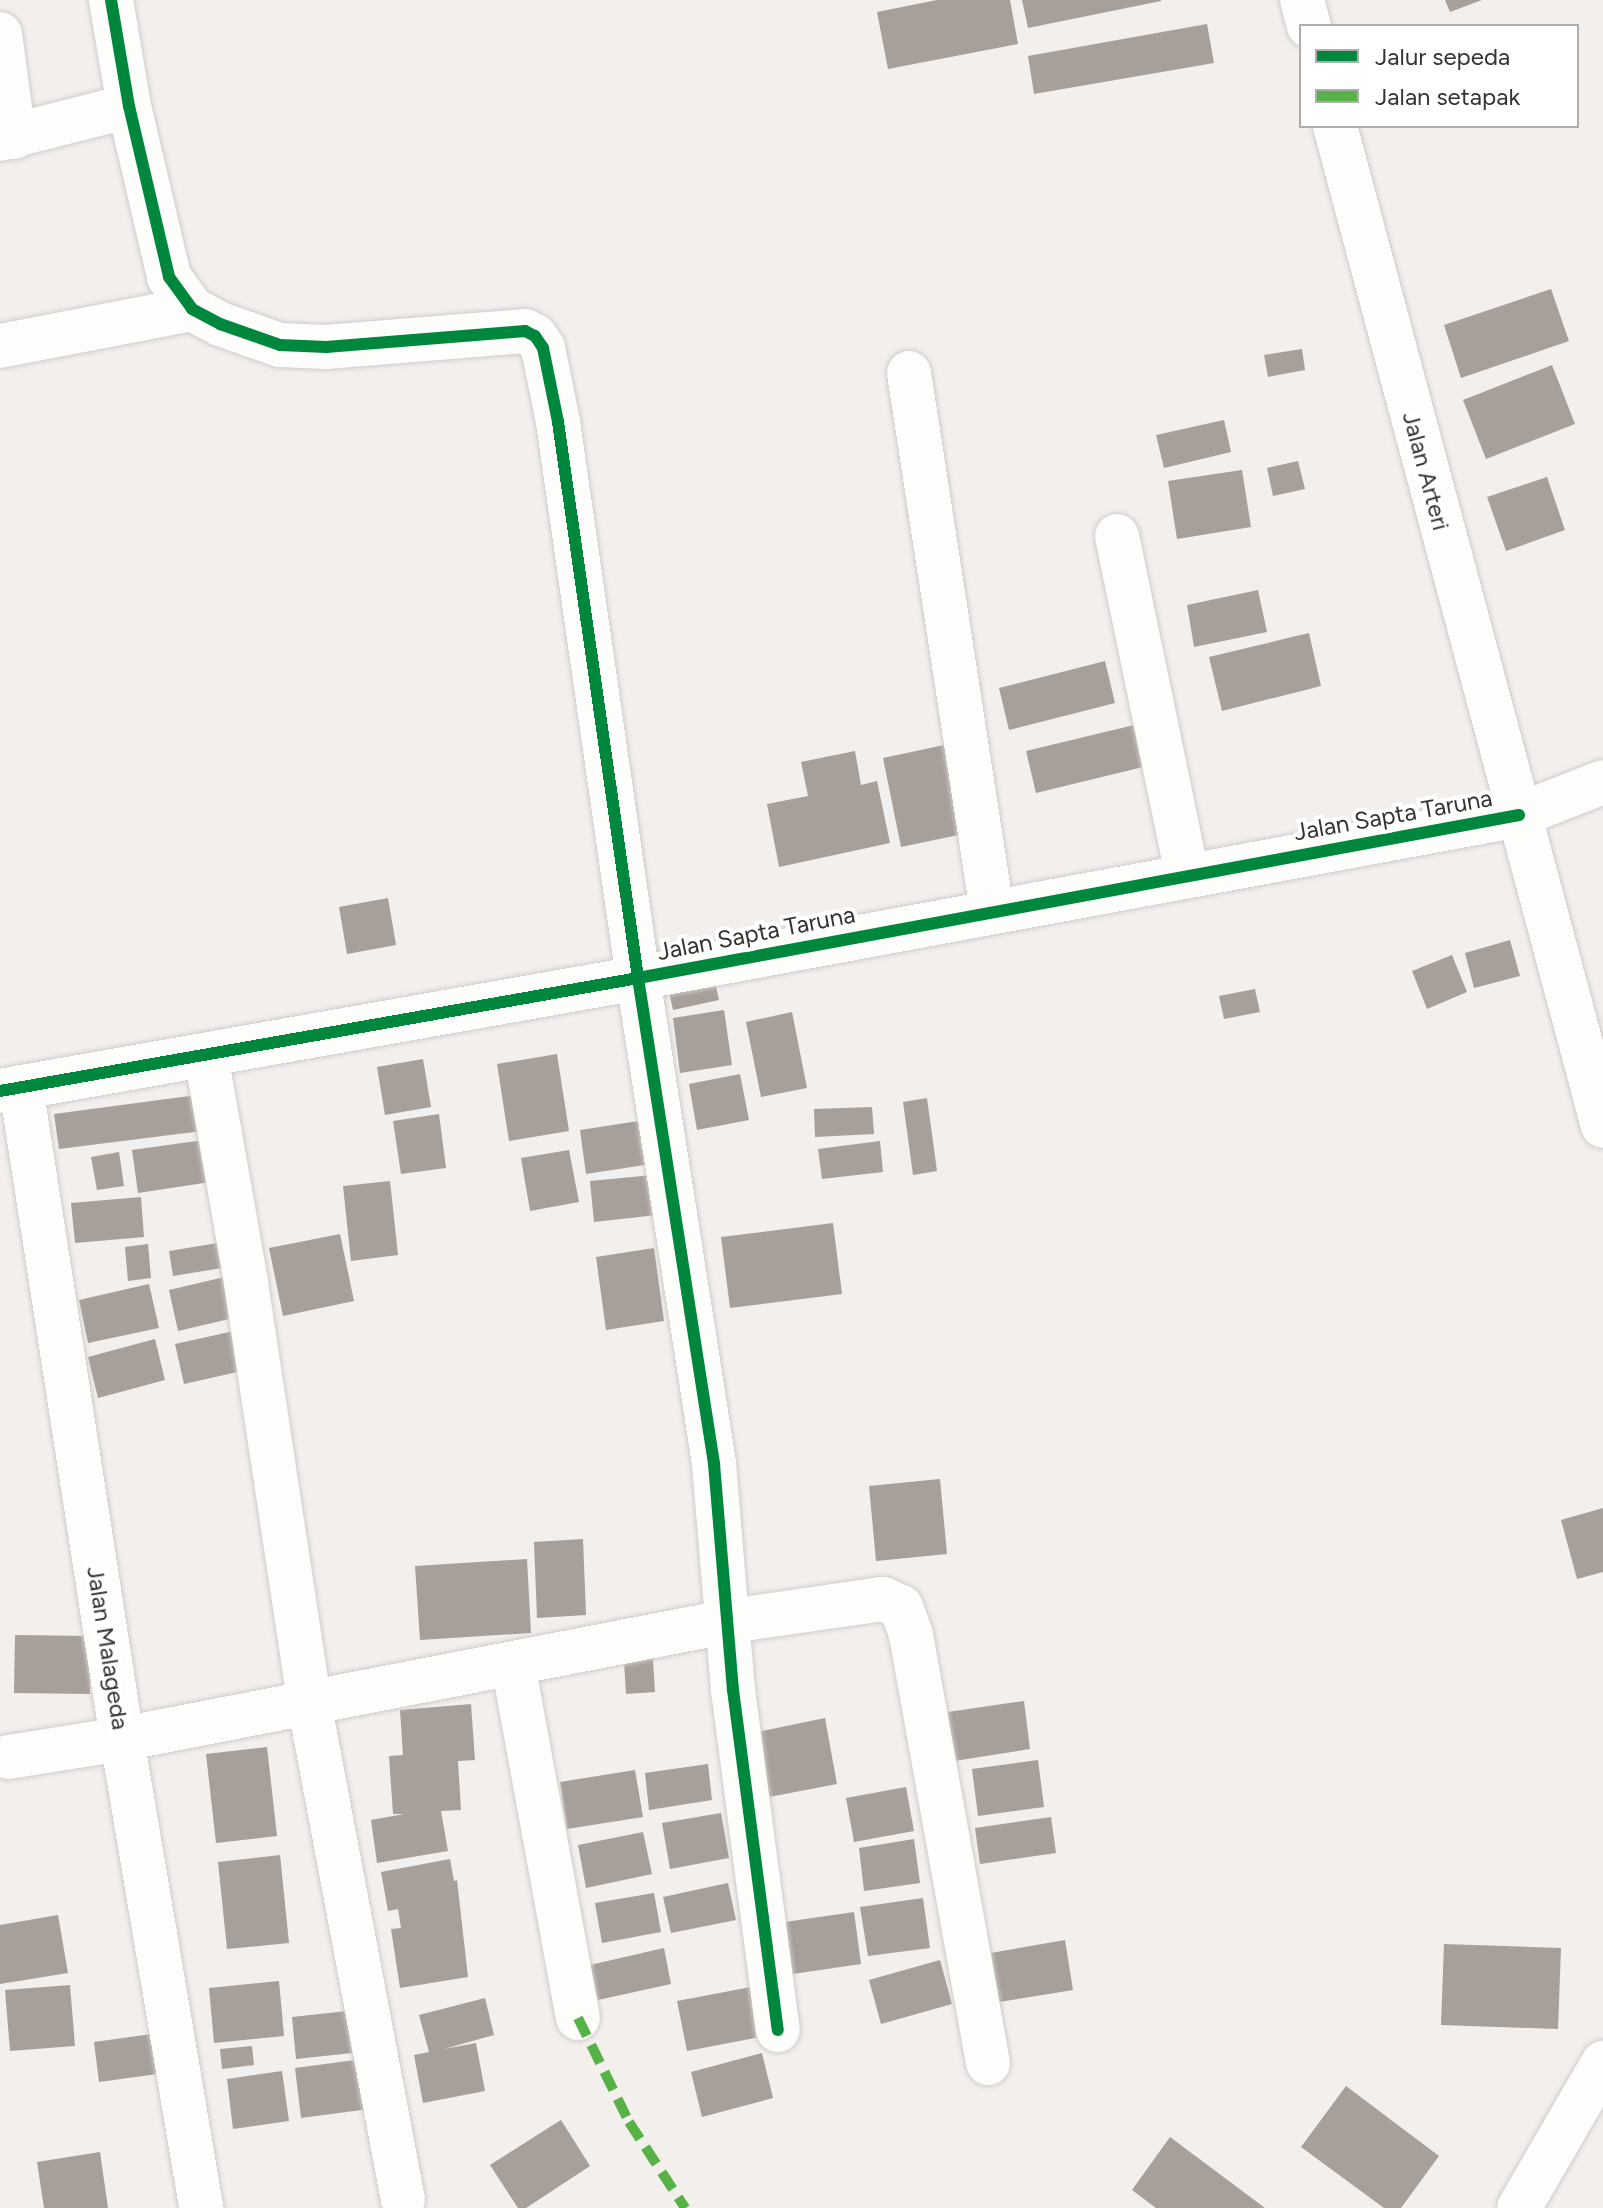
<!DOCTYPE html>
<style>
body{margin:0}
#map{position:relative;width:1603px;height:2208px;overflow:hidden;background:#f2efec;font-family:Figtree,sans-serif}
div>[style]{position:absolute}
.building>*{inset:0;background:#a79f9a}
.roads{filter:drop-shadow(0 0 2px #cfccca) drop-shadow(0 0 2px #cfccca)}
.minor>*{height:44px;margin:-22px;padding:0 22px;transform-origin:22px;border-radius:22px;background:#fdfdfc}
.quiet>*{height:10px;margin-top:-5px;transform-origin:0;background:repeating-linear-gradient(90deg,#56b246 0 20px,transparent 0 30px)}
.cycleway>*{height:12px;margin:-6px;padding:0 6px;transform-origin:6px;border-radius:6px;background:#00873e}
span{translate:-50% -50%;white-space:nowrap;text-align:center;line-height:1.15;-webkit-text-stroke:8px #fff;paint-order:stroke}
.street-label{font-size:24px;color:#353330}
.legend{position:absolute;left:1299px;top:24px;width:280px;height:104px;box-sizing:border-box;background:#fff;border:2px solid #aeadac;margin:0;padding:10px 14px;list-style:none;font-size:24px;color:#353330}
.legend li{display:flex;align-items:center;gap:16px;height:40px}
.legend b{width:40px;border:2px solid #aeadac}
</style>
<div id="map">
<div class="building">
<i style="clip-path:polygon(937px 0,1010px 0,1018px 44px,888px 69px,877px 12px)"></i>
<i style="clip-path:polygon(1022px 0,1161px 0,1161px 1px,1028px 28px)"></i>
<i style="clip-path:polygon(1445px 0,1482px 0,1450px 12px)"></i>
<i style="clip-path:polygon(1207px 24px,1214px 63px,1034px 94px,1028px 56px)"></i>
<i style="clip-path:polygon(1551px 289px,1569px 341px,1461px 378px,1444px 325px)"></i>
<i style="clip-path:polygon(1302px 349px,1305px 370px,1268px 377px,1264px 355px)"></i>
<i style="clip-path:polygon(1552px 365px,1575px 424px,1486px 459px,1463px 400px)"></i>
<i style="clip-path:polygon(1224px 420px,1231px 452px,1164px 468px,1156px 435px)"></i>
<i style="clip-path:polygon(1298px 461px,1305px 489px,1273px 496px,1267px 468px)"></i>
<i style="clip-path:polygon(1242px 470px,1251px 527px,1177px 539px,1168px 481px)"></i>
<i style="clip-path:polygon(1547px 477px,1565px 530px,1506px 551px,1487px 497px)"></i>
<i style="clip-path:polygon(1258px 590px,1267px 632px,1194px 647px,1187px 605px)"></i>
<i style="clip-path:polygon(1309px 633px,1321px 686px,1222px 711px,1209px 657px)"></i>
<i style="clip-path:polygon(1105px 661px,1115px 703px,1009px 730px,999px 688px)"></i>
<i style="clip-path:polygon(1134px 725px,1143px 767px,1036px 793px,1026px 751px)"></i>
<i style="clip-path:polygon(949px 744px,968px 833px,901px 847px,883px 758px)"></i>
<i style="clip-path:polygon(855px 751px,861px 785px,877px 781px,890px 843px,779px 867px,767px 804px,808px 796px,801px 762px)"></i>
<i style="clip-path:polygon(388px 898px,396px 945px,347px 954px,339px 907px)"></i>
<i style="clip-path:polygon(1510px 940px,1520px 976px,1474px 988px,1465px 953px)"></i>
<i style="clip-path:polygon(1452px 955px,1467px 992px,1427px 1009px,1412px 971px)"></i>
<i style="clip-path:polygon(715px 982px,719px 1000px,673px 1010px,669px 992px)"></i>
<i style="clip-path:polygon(1255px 989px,1260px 1012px,1224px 1019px,1219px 996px)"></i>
<i style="clip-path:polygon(724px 1010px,732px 1065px,680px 1073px,673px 1018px)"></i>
<i style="clip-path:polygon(792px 1012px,807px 1088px,761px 1097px,746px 1022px)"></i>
<i style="clip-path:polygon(557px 1054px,569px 1131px,509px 1141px,497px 1064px)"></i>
<i style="clip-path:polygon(423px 1059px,431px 1107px,385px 1115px,377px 1067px)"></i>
<i style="clip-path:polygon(740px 1074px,749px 1120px,697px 1130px,689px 1084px)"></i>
<i style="clip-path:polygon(197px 1095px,202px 1131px,59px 1149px,54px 1114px)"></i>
<i style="clip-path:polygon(927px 1098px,937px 1171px,913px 1175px,903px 1102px)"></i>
<i style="clip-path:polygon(872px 1107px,874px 1134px,815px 1137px,814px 1109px)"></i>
<i style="clip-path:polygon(439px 1114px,446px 1168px,401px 1174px,393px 1121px)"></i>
<i style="clip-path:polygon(645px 1120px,651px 1164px,586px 1174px,580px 1130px)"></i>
<i style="clip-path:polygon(211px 1139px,217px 1181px,138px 1193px,132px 1150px)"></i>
<i style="clip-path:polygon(880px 1141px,883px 1172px,822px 1179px,818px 1149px)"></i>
<i style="clip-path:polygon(569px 1150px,579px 1202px,530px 1211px,521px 1158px)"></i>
<i style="clip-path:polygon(119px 1152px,124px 1186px,97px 1190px,91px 1157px)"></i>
<i style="clip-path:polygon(653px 1175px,657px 1215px,594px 1222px,590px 1181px)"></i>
<i style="clip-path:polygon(390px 1181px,398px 1255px,351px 1261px,343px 1186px)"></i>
<i style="clip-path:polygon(141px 1197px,144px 1237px,75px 1243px,71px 1203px)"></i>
<i style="clip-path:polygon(833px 1223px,842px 1294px,730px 1308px,721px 1237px)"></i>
<i style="clip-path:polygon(340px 1234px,354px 1301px,283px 1316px,269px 1248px)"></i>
<i style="clip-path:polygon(224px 1242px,228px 1267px,173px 1276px,169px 1251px)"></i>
<i style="clip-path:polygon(148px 1244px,151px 1278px,128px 1281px,125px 1247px)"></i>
<i style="clip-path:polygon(654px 1248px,664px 1321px,606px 1330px,596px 1257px)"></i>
<i style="clip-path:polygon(233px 1275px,242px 1316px,178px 1331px,169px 1290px)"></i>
<i style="clip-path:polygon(149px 1284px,159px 1328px,88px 1343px,79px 1300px)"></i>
<i style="clip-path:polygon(234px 1331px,242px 1371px,184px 1384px,175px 1344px)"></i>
<i style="clip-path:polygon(155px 1339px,165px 1380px,98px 1398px,88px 1357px)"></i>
<i style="clip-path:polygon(940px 1479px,947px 1554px,876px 1561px,869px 1486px)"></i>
<i style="clip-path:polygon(1603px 1508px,1603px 1572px,1577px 1579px,1561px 1520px)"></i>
<i style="clip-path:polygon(583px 1539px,586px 1615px,537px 1618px,534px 1542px)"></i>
<i style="clip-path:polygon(527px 1559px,531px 1633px,420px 1640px,415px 1566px)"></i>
<i style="clip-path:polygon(15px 1635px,91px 1636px,90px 1694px,14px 1693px)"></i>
<i style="clip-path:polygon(652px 1644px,655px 1692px,626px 1694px,623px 1646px)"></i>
<i style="clip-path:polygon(1024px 1701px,1030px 1749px,954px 1761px,948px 1712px)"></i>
<i style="clip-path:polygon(471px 1704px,475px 1760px,458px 1761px,461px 1810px,441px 1811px,448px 1851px,377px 1863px,371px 1820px,404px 1814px,393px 1814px,389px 1756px,403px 1755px,400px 1710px)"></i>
<i style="clip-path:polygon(825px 1718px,837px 1784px,764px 1798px,752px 1733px)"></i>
<i style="clip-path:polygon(267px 1747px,277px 1836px,216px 1843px,206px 1754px)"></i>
<i style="clip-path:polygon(1038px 1760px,1044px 1807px,978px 1816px,972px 1769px)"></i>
<i style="clip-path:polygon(708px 1764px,712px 1800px,649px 1810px,645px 1773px)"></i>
<i style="clip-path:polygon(635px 1770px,643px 1817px,567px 1829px,560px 1782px)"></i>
<i style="clip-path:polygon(906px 1787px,914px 1831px,854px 1842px,846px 1798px)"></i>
<i style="clip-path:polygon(721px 1813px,729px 1858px,670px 1869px,662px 1823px)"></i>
<i style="clip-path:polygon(1051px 1817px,1056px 1853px,980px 1864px,975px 1828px)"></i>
<i style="clip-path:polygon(643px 1832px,652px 1874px,586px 1888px,578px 1845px)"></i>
<i style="clip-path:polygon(914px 1839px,920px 1883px,864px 1891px,859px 1848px)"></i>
<i style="clip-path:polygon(280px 1855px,289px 1943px,227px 1949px,218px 1862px)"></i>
<i style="clip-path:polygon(450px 1859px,454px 1881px,457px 1880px,468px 1977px,400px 1988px,391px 1929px,401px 1928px,398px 1909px,388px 1911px,381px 1872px)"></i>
<i style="clip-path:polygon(728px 1883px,736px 1920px,671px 1933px,663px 1897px)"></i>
<i style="clip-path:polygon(654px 1893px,661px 1932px,602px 1943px,595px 1903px)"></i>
<i style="clip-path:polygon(923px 1898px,930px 1948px,868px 1956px,860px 1907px)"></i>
<i style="clip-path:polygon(854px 1912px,861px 1964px,786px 1975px,778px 1923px)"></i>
<i style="clip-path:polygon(58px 1915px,68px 1973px,0 1984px,0 1925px)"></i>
<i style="clip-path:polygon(1065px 1940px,1073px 1990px,999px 2002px,991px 1953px)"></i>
<i style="clip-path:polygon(1444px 1944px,1561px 1948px,1558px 2029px,1441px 2025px)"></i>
<i style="clip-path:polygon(664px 1948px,671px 1984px,598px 2000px,590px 1965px)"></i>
<i style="clip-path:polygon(940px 1960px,952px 2004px,881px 2024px,869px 1980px)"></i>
<i style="clip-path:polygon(279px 1981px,284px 2036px,214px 2043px,209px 1988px)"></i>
<i style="clip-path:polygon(70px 1985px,75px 2046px,10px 2051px,5px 1990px)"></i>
<i style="clip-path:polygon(751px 1987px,760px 2037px,687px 2051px,677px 2001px)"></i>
<i style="clip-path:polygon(485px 1998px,494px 2035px,444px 2049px,476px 2043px,485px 2091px,423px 2103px,414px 2055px,429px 2052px,419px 2015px)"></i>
<i style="clip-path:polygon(347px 2011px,352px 2053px,296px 2059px,292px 2017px)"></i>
<i style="clip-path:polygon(159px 2033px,165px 2073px,99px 2082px,94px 2042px)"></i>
<i style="clip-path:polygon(252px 2046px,254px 2065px,222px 2069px,220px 2049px)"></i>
<i style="clip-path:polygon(762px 2053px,773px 2098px,702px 2117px,691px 2072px)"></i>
<i style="clip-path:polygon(363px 2059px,369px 2109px,301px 2118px,295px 2068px)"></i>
<i style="clip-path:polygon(282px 2071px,289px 2121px,233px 2129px,227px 2079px)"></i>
<i style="clip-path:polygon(1346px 2086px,1439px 2156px,1401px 2208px,1384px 2208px,1301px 2147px)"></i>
<i style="clip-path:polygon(561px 2120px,590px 2166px,526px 2208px,518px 2208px,490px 2165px)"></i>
<i style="clip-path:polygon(1170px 2137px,1265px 2208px,1156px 2208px,1132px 2190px)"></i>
<i style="clip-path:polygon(100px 2152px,108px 2208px,44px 2208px,37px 2162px)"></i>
</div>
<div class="roads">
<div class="minor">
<i style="left:111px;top:0;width:108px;rotate:80.4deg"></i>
<i style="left:129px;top:106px;width:176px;rotate:76.8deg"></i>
<i style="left:169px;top:277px;width:39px;rotate:54deg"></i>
<i style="left:192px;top:309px;width:32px;rotate:28deg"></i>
<i style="left:220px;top:324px;width:64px;rotate:19.3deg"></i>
<i style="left:280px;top:345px;width:46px;rotate:2.5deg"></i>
<i style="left:326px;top:347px;width:200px;rotate:-4.6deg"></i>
<i style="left:525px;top:331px;width:11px;rotate:27deg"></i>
<i style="left:535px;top:336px;width:14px;rotate:56deg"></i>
<i style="left:543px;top:348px;width:76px;rotate:78.5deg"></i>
<i style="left:558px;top:422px;width:562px;rotate:81.81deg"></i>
<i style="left:638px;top:978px;width:492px;rotate:81.1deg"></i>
<i style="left:714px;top:1464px;width:227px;rotate:85.2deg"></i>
<i style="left:733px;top:1690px;width:343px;rotate:82.5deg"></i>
<i style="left:1302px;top:0;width:27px;rotate:75deg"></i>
<i style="left:0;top:34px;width:104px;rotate:82.3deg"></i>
<i style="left:1335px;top:126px;width:1035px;rotate:75deg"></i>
<i style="left:0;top:139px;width:133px;rotate:-14.3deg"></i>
<i style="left:0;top:346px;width:196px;rotate:-10.9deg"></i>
<i style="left:909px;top:373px;width:544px;rotate:81.23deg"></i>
<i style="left:1117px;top:536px;width:345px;rotate:78.3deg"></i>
<i style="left:206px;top:1055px;width:231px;rotate:80deg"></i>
<i style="left:246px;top:1283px;width:424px;rotate:81.4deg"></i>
<i style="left:309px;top:1702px;width:507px;rotate:79.31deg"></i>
<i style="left:21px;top:1087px;width:660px;rotate:81.19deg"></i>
<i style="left:122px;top:1739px;width:476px;rotate:80.4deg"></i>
<i style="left:0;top:1091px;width:648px;rotate:-10.04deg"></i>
<i style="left:638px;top:978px;width:896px;rotate:-10.48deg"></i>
<i style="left:1519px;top:815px;width:90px;rotate:-21.4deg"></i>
<i style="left:513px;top:1664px;width:360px;rotate:79.6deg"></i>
<i style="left:8px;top:1757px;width:115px;rotate:-9deg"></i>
<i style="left:122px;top:1739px;width:619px;rotate:-10.98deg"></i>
<i style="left:730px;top:1621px;width:155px;rotate:-8.2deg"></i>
<i style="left:883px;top:1599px;width:20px;rotate:24deg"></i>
<i style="left:901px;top:1607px;width:30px;rotate:70deg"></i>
<i style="left:911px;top:1635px;width:435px;rotate:79.8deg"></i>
<i style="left:1519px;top:2208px;width:168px;rotate:-59.9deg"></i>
</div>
</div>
<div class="quiet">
<i style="left:578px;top:2018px;width:116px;rotate:63.9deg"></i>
<i style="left:629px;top:2122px;width:103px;rotate:56.9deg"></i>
</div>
<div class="cycleway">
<i style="left:111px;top:0;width:108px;rotate:80.4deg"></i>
<i style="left:129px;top:106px;width:176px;rotate:76.8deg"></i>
<i style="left:169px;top:277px;width:39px;rotate:54deg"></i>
<i style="left:192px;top:309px;width:32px;rotate:28deg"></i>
<i style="left:220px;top:324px;width:64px;rotate:19.3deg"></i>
<i style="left:280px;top:345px;width:46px;rotate:2.5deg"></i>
<i style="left:326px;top:347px;width:200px;rotate:-4.6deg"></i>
<i style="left:525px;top:331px;width:11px;rotate:27deg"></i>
<i style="left:535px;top:336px;width:14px;rotate:56deg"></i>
<i style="left:543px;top:348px;width:76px;rotate:78.5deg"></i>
<i style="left:558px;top:422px;width:562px;rotate:81.81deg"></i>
<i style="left:638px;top:978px;width:492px;rotate:81.1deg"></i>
<i style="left:714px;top:1464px;width:227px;rotate:85.2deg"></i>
<i style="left:733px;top:1690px;width:343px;rotate:82.5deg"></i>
<i style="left:0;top:1091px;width:648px;rotate:-10.04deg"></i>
<i style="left:638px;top:978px;width:896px;rotate:-10.48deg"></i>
</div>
<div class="street-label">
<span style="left:1426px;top:471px;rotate:75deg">Jalan Arteri</span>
<span style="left:1393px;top:815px;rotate:-10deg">Jalan Sapta Taruna</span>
<span style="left:756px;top:933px;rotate:-11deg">Jalan Sapta Taruna</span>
<span style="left:108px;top:1648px;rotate:81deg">Jalan Malageda</span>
</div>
<ul class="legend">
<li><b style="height:10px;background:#00873e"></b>Jalur sepeda</li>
<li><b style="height:10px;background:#56b246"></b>Jalan setapak</li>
</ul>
</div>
